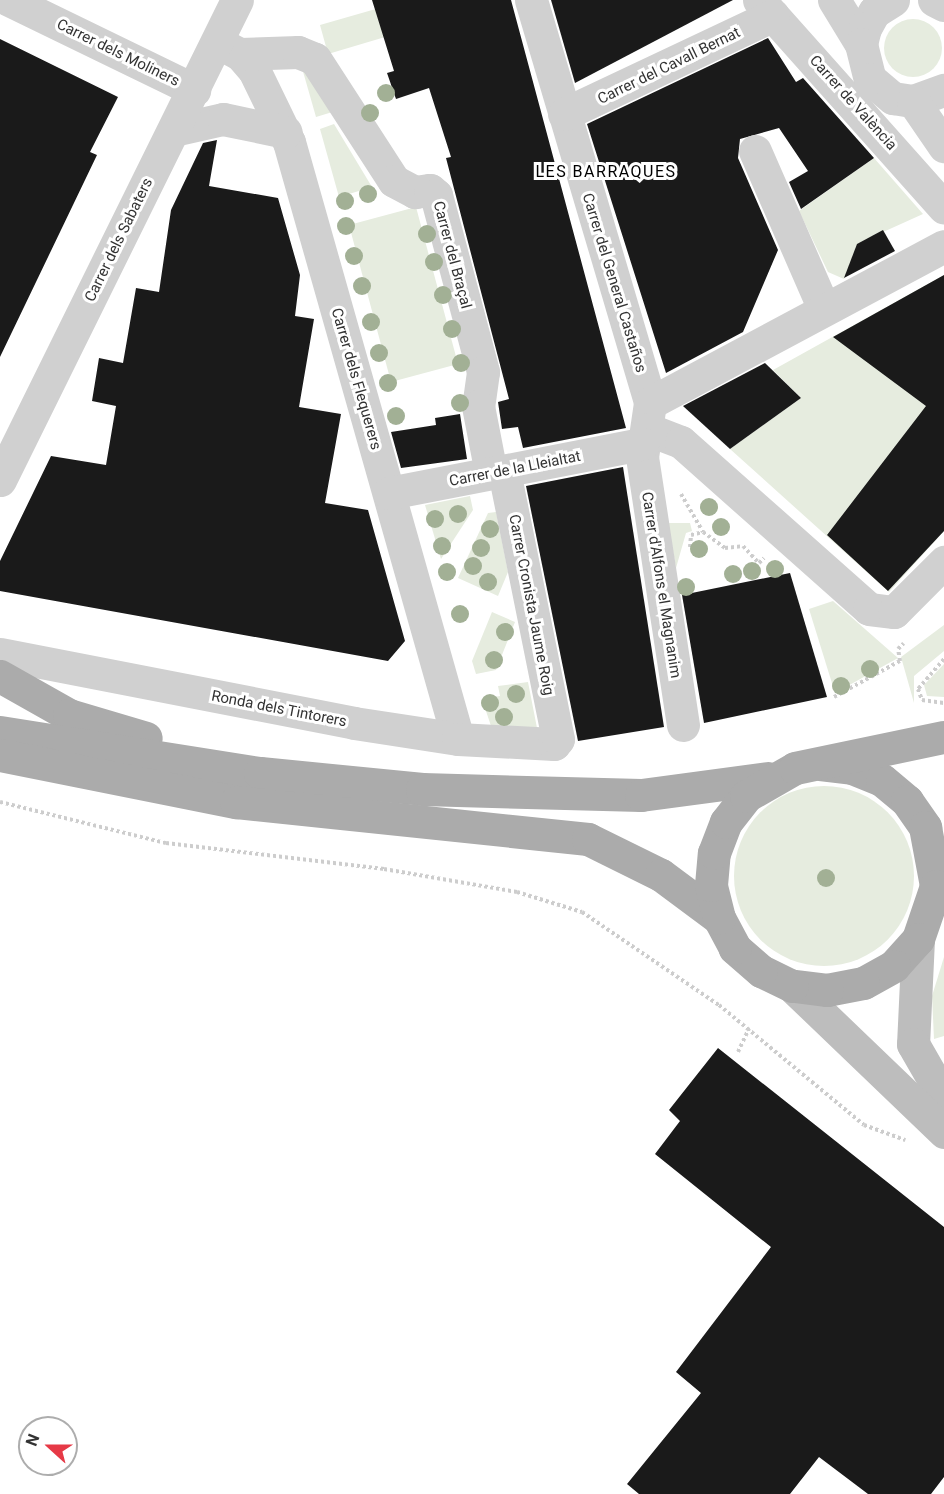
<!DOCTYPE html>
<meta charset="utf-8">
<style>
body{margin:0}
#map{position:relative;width:944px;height:1494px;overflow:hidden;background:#fff;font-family:Roboto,sans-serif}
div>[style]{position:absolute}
.green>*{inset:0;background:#e6ecdf}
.round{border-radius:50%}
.building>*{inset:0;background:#1a1a1a}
.path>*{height:4px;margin-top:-2px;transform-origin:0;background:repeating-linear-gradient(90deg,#cdcdcd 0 3px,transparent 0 6px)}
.street>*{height:33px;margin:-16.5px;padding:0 16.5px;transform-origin:16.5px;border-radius:16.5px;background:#d0d0d0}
.secondary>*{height:33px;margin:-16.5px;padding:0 16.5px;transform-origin:16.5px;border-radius:16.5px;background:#bdbdbd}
.primary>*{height:33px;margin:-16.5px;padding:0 16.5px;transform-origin:16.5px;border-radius:16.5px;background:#ababab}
.trees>*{width:18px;height:18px;margin:-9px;border-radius:50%;background:#a2b095}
span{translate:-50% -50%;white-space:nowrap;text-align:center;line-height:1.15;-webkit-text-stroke:6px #fff;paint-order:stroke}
.street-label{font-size:15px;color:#333}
.neighbourhood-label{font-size:16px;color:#000;letter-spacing:1.5px}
.north{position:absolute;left:18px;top:1416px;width:60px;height:60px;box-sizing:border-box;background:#fff;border:2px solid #adadad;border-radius:50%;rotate:291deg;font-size:16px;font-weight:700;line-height:24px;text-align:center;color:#333}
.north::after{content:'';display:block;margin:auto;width:21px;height:27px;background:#e63946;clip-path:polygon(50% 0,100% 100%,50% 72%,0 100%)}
</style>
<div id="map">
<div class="green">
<i style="clip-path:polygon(407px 0,412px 29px,328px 54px,320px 25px)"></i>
<i class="round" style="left:884px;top:19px;width:58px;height:58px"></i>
<i style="clip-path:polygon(300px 61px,339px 110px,316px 117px)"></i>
<i style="clip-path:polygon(334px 124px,372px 187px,339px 197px,320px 129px)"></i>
<i style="clip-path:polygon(874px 158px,923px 214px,861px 242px,844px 279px,828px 272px,799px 211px)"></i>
<i style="clip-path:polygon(416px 207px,458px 364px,391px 382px,349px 225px)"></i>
<i style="clip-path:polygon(944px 275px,944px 531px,889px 592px,730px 449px,801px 398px,773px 370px)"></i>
<i style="clip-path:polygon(470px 496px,473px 510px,441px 559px,425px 505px)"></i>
<i style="clip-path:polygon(496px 512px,508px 572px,498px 596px,458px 578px,488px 513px)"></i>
<i style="clip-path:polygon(668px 523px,690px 523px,692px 531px,686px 533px,676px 568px)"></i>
<i style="clip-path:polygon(833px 601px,898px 658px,835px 693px,809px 609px)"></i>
<i style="clip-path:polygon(492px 612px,515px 622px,496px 670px,476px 674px,472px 661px)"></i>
<i style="clip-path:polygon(944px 625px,944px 651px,914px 676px,914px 703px,901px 657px)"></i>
<i style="clip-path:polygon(944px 664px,944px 697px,927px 696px,924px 685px)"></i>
<i style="clip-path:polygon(528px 682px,537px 728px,491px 726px,482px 699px,500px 696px,498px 686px)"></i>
<i class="round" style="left:734px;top:786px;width:180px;height:180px"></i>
<i style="clip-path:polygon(944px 957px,944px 1036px,934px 1039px,932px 996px)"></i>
</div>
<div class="building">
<i style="clip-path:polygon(372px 0,511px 0,626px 428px,523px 448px,518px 427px,502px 429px,498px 402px,509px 399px,446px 158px,451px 157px,429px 88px,396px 99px,387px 73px,394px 71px)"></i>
<i style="clip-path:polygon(551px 0,733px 0,575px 83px)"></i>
<i style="clip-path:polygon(768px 38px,796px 82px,803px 78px,874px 158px,801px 209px,789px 182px,808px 171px,779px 128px,740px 139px,738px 158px,778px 250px,743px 332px,666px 373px,587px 124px)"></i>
<i style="clip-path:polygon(0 39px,118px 97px,90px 152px,97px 155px,0 357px)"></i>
<i style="clip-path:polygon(217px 140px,209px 186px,278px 198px,300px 275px,295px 316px,314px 319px,299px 407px,341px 414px,325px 503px,368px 510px,405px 641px,388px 661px,0 591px,0 561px,51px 456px,106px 465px,116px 406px,92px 401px,99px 358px,123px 363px,136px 288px,159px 292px,171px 210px,203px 143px)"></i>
<i style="clip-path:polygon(883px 230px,895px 251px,844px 278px,857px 244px)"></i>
<i style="clip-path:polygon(944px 275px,944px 531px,888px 591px,827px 535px,926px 406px,833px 337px)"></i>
<i style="clip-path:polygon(765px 363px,801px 398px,730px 449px,683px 406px)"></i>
<i style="clip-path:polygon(460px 414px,467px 459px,401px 468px,391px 432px,436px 425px,435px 418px)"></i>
<i style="clip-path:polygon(623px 467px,664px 727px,578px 741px,526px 486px)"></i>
<i style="clip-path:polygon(790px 573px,827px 697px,704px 723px,682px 595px)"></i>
<i style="clip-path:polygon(718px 1048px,944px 1227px,944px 1477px,931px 1494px,868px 1494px,819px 1457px,790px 1494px,639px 1494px,627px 1484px,701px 1393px,676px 1372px,771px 1247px,655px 1154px,680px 1121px,669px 1110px)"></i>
</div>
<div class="path">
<i style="left:681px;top:494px;width:44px;rotate:59.9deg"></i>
<i style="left:690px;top:547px;width:12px;rotate:-85deg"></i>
<i style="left:691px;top:535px;width:12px;rotate:-14deg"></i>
<i style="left:703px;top:532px;width:27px;rotate:36deg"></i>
<i style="left:725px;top:548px;width:18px;rotate:-6deg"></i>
<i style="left:743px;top:546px;width:23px;rotate:47deg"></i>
<i style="left:759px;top:563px;width:7px;rotate:-45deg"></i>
<i style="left:944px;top:659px;width:40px;rotate:131deg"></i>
<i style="left:918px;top:689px;width:12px;rotate:70deg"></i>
<i style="left:922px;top:700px;width:22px;rotate:8deg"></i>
<i style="left:834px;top:697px;width:75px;rotate:-28.6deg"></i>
<i style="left:900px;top:661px;width:12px;rotate:-99deg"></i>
<i style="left:898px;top:649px;width:8px;rotate:-45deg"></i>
<i style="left:0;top:802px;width:171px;rotate:13.9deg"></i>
<i style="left:166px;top:843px;width:220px;rotate:6.8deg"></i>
<i style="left:384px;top:869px;width:135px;rotate:9.8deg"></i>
<i style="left:517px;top:892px;width:68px;rotate:17.1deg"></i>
<i style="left:582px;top:912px;width:166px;rotate:34.2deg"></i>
<i style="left:719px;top:1005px;width:188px;rotate:39.6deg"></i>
<i style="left:864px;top:1125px;width:44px;rotate:20.1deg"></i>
<i style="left:738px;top:1052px;width:26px;rotate:-65deg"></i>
</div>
<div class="street">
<i style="left:9px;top:0;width:206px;rotate:25.9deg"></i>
<i style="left:531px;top:0;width:420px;rotate:73.5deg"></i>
<i style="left:650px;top:403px;width:55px;rotate:98.4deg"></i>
<i style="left:642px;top:457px;width:271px;rotate:81.3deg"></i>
<i style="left:759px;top:0;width:278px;rotate:48.3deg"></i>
<i style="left:834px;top:0;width:52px;rotate:58.5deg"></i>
<i style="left:893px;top:0;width:22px;rotate:148deg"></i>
<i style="left:874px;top:12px;width:18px;rotate:119deg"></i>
<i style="left:865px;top:28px;width:16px;rotate:104deg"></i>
<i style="left:861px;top:44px;width:36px;rotate:76deg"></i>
<i style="left:870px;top:79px;width:30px;rotate:40deg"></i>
<i style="left:893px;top:98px;width:20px;rotate:9deg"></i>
<i style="left:913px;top:101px;width:33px;rotate:-20deg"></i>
<i style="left:934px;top:0;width:11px;rotate:27deg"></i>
<i style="left:217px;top:42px;width:26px;rotate:28deg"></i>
<i style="left:240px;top:54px;width:21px;rotate:49deg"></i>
<i style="left:254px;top:70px;width:80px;rotate:64.1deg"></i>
<i style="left:289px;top:142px;width:620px;rotate:74.19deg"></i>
<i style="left:240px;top:54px;width:58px;rotate:-2deg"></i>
<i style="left:298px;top:52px;width:18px;rotate:22deg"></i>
<i style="left:315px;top:59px;width:145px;rotate:57.1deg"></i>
<i style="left:394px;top:181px;width:24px;rotate:28deg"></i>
<i style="left:415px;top:192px;width:15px;rotate:-8deg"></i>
<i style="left:430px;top:190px;width:8px;rotate:40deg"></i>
<i style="left:436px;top:195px;width:183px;rotate:75.1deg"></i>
<i style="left:483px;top:372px;width:34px;rotate:98deg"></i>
<i style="left:478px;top:406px;width:68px;rotate:79deg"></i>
<i style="left:913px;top:101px;width:55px;rotate:55.4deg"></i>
<i style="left:564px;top:114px;width:231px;rotate:-25.3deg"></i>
<i style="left:174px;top:130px;width:50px;rotate:-12.7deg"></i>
<i style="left:223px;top:119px;width:64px;rotate:11.7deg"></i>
<i style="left:755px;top:151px;width:170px;rotate:66.4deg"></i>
<i style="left:650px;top:403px;width:333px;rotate:-28.1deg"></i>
<i style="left:647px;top:429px;width:36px;rotate:21deg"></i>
<i style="left:681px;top:442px;width:251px;rotate:41.6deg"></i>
<i style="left:869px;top:609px;width:25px;rotate:7deg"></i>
<i style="left:894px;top:612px;width:71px;rotate:-45deg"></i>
<i style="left:0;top:480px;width:535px;rotate:-63.72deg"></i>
<i style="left:389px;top:493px;width:258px;rotate:-11deg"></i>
<i style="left:0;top:654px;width:361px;rotate:11deg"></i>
<i style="left:354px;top:723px;width:105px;rotate:8.7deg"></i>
<i style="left:458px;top:739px;width:96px;rotate:3deg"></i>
<i style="left:554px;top:744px;width:6px;rotate:-51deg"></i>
<i style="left:558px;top:739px;width:273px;rotate:-101.4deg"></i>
</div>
<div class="secondary">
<i style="left:918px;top:939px;width:105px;rotate:92.7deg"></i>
<i style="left:913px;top:1044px;width:62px;rotate:60.1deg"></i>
<i style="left:792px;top:986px;width:211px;rotate:43.8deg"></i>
</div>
<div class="primary">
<i style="left:0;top:676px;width:79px;rotate:29.5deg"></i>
<i style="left:69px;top:715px;width:80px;rotate:16.6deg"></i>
<i style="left:0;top:732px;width:263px;rotate:9deg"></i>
<i style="left:260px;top:773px;width:163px;rotate:5.6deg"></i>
<i style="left:422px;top:789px;width:219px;rotate:1.6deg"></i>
<i style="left:641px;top:795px;width:128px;rotate:-7.6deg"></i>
<i style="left:0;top:755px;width:241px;rotate:11.3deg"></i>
<i style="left:236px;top:802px;width:354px;rotate:6deg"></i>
<i style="left:588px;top:839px;width:81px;rotate:26.3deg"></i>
<i style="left:661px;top:875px;width:72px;rotate:36.6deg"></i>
<i style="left:820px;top:764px;width:32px;rotate:7deg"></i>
<i style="left:852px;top:768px;width:32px;rotate:22deg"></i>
<i style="left:882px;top:780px;width:33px;rotate:40deg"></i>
<i style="left:907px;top:801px;width:32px;rotate:55deg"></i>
<i style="left:925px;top:827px;width:60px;rotate:79.4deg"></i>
<i style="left:936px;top:886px;width:56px;rotate:108.8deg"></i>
<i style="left:918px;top:939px;width:36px;rotate:132deg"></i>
<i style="left:894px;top:966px;width:35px;rotate:151deg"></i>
<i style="left:863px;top:983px;width:37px;rotate:169deg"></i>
<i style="left:827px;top:990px;width:35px;rotate:-173deg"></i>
<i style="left:792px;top:986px;width:34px;rotate:-154deg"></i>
<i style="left:761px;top:971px;width:35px;rotate:-139deg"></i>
<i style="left:735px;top:948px;width:34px;rotate:-118deg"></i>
<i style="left:719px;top:918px;width:34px;rotate:-104deg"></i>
<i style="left:711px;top:885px;width:32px;rotate:-85deg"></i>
<i style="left:714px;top:853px;width:33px;rotate:-69deg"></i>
<i style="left:726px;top:822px;width:33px;rotate:-52deg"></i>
<i style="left:746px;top:796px;width:56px;rotate:-29.7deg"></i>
<i style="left:795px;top:768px;width:152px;rotate:-11.8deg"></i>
</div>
<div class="trees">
<i style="left:386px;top:93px"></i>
<i style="left:370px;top:113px"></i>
<i style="left:368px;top:194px"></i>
<i style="left:345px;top:201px"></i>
<i style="left:346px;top:226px"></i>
<i style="left:427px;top:234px"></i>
<i style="left:354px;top:256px"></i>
<i style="left:434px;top:262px"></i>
<i style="left:362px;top:286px"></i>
<i style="left:443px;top:295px"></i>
<i style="left:371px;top:322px"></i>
<i style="left:452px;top:329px"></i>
<i style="left:379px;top:353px"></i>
<i style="left:461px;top:363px"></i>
<i style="left:388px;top:383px"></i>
<i style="left:460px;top:403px"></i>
<i style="left:396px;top:416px"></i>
<i style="left:709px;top:507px"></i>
<i style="left:458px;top:514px"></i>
<i style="left:435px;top:519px"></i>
<i style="left:721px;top:527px"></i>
<i style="left:490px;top:529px"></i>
<i style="left:442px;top:546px"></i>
<i style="left:481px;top:548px"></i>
<i style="left:699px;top:549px"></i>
<i style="left:473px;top:566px"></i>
<i style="left:775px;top:569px"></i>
<i style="left:752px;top:571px"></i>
<i style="left:447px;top:572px"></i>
<i style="left:733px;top:574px"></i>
<i style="left:488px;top:582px"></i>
<i style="left:686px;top:587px"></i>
<i style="left:460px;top:614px"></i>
<i style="left:505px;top:632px"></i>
<i style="left:494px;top:660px"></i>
<i style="left:870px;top:669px"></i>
<i style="left:841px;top:686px"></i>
<i style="left:516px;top:694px"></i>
<i style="left:490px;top:703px"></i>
<i style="left:504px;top:717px"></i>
<i style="left:826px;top:878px"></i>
</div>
<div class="street-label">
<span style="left:118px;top:53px;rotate:26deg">Carrer dels Moliners</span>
<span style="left:669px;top:66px;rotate:-26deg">Carrer del Cavall Bernat</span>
<span style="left:853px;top:103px;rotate:48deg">Carrer de València</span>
<span style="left:119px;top:240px;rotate:-64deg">Carrer dels Sabaters</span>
<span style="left:452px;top:255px;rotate:75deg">Carrer del Braçal</span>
<span style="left:614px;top:283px;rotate:73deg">Carrer del General Castaños</span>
<span style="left:356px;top:379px;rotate:74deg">Carrer dels Flequerers</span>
<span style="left:515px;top:469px;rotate:-11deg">Carrer de la Lleialtat</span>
<span style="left:661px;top:585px;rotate:81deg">Carrer d'Alfons el Magnanim</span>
<span style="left:531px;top:605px;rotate:79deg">Carrer Cronista Jaume Roig</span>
<span style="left:279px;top:709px;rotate:11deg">Ronda dels Tintorers</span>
</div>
<div class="neighbourhood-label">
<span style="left:606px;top:172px">LES BARRAQUES</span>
</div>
<div class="north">N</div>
</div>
